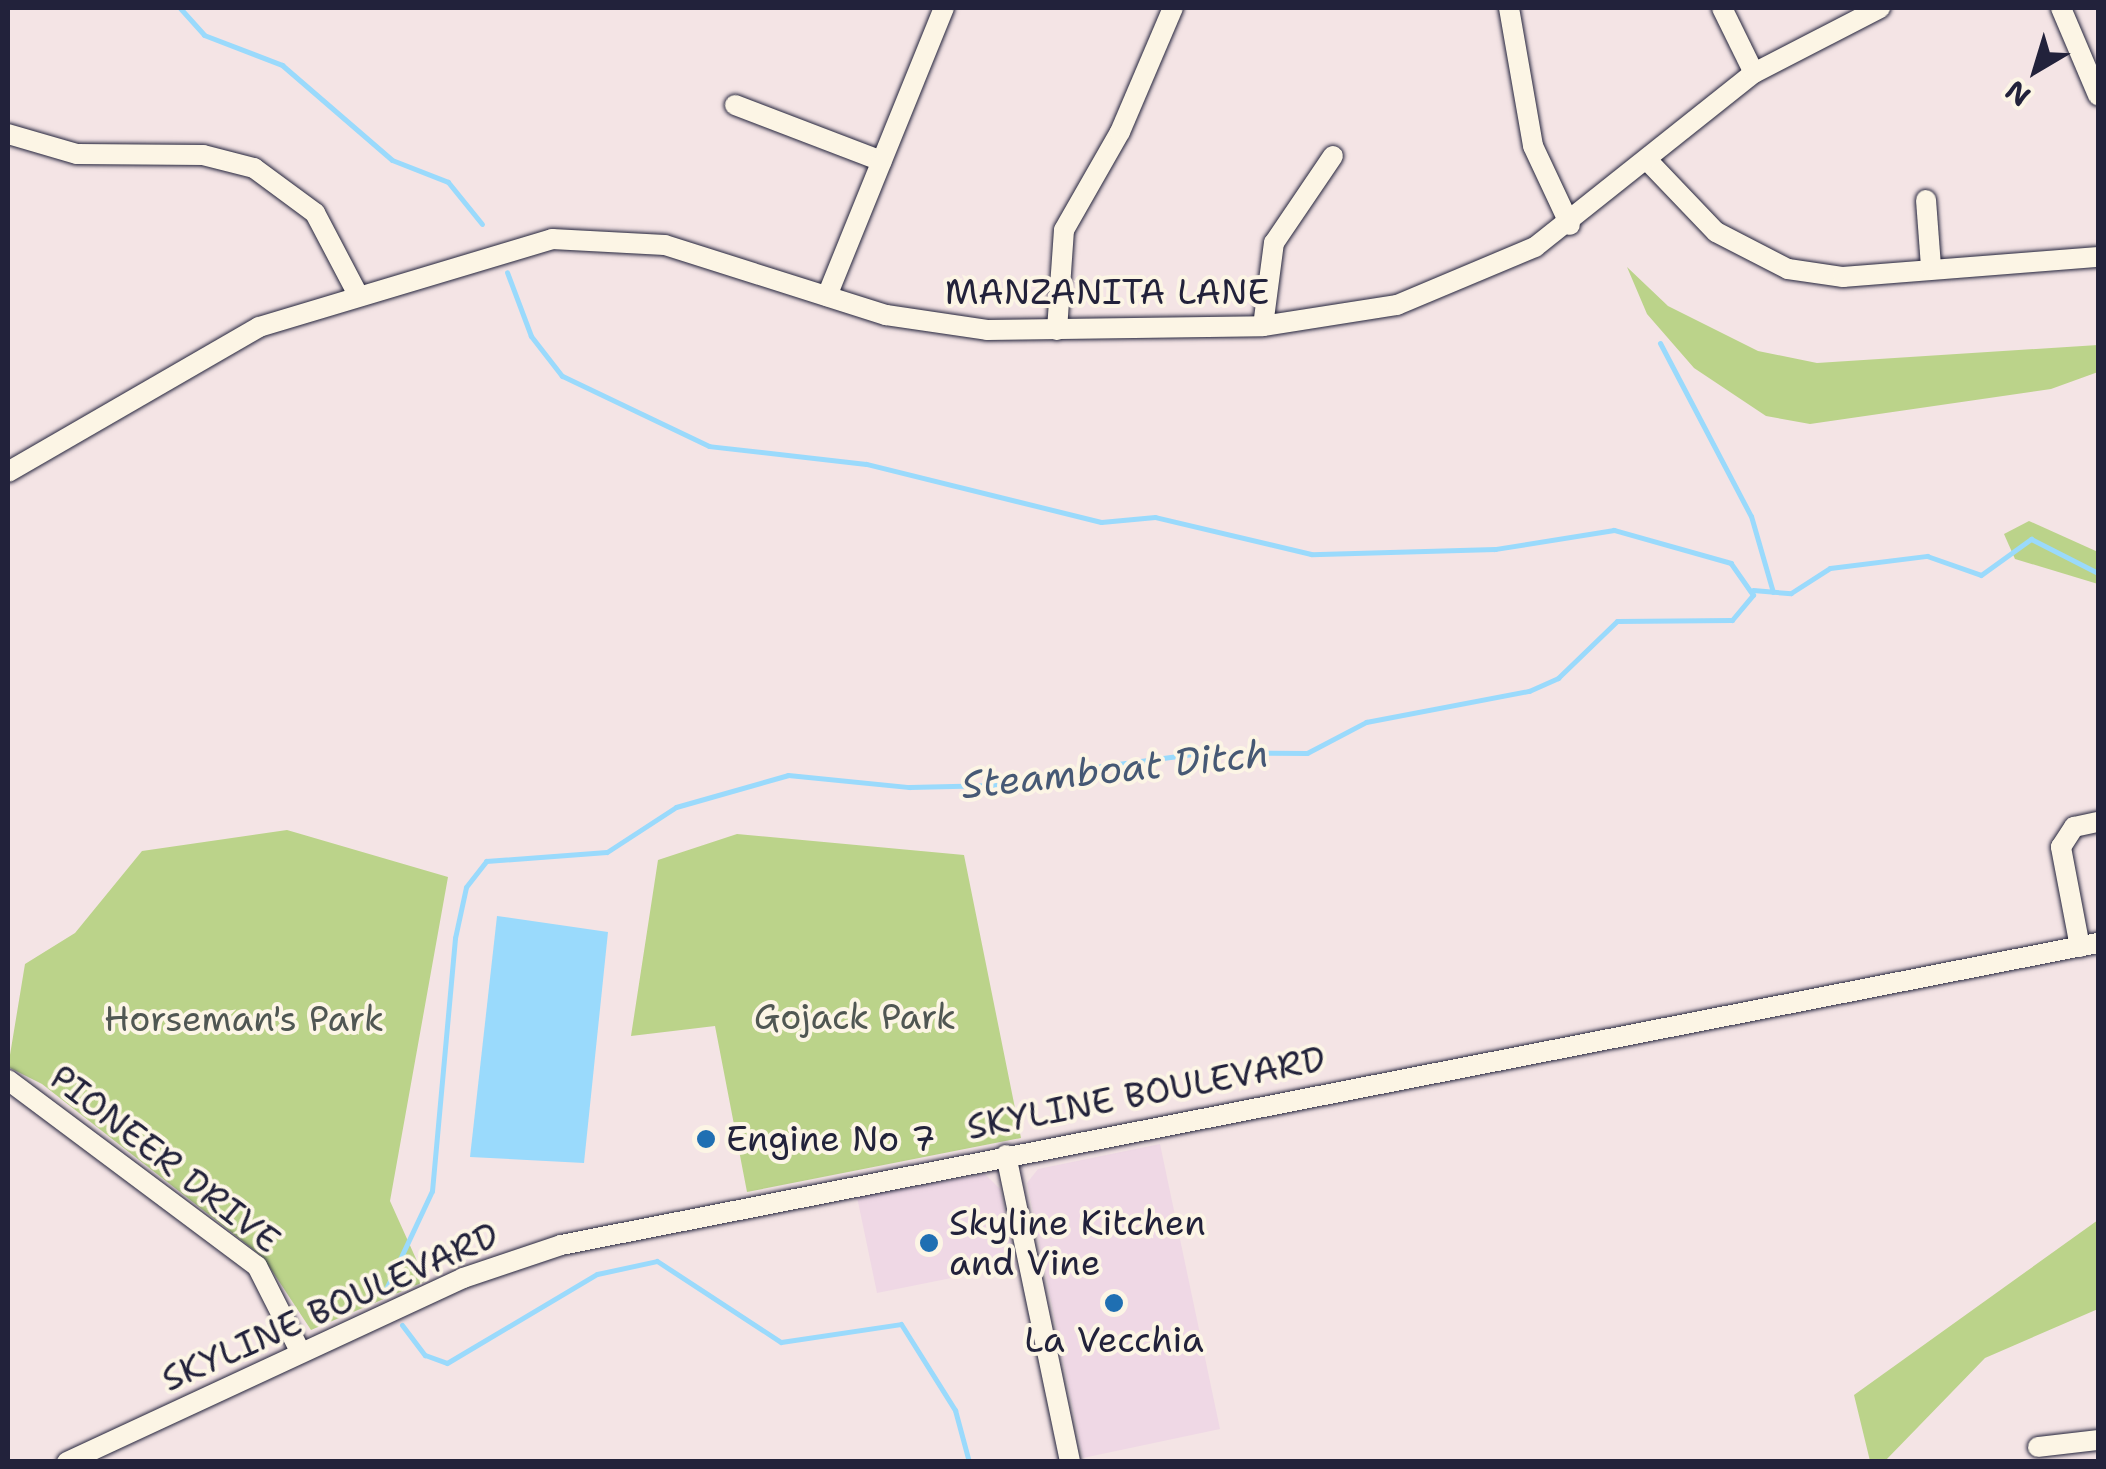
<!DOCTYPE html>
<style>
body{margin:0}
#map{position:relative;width:2106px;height:1469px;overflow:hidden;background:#f4e4e5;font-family:"Shantell Sans",sans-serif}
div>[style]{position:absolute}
.built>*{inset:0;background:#efd8e5}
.green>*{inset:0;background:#bbd38a}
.water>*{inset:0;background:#9adafc}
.stream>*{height:5px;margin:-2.5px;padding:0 2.5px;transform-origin:2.5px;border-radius:2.5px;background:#9adafc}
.roads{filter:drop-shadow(0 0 2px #22223b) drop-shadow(0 0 2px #22223b)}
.minor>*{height:20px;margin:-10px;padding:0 10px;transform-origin:10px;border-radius:10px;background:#fcf5e5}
.dots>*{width:28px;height:28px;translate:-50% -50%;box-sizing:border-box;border:5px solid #fcf5e5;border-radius:50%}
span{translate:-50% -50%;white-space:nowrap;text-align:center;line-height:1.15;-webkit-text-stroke:8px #fcf5e5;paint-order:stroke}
.street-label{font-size:35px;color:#22223b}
.park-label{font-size:35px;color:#505753}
.poi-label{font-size:35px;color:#22223b}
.left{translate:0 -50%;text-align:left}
.water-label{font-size:38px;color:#465975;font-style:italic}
.frame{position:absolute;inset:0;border:10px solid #22223b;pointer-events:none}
.north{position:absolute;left:1986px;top:20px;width:100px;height:100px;-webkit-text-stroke:8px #fcf5e5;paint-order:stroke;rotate:218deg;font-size:28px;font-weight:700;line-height:40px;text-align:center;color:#22223b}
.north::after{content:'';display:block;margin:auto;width:35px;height:45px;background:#22223b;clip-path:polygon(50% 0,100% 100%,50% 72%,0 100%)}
</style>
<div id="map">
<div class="built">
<i style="clip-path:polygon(1160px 1144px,1220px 1429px,1083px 1458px,1027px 1183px,1038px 1169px)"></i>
<i style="clip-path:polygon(985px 1174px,1000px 1189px,1016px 1265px,877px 1293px,857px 1197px)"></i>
</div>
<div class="green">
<i style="clip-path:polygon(1627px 267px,1668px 306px,1758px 351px,1817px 363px,2098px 345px,2098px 372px,2051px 389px,1810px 424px,1766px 416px,1694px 368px,1647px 314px)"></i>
<i style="clip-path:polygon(2029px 521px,2098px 552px,2098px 584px,2015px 559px,2004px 534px)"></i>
<i style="clip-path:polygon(287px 830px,448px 877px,390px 1201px,426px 1281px,311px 1330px,263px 1257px,42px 1084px,8px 1067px,25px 964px,75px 933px,142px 851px)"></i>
<i style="clip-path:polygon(737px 834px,964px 855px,1021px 1138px,747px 1192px,715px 1026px,631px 1036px,658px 860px)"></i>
<i style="clip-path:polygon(2098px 1220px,2098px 1309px,1985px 1358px,1885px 1461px,1870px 1461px,1854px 1395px)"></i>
</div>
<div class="water">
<i style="clip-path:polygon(497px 916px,608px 932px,584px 1163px,470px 1157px)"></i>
</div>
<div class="stream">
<i style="left:180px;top:8px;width:36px;rotate:48deg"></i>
<i style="left:204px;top:35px;width:84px;rotate:21deg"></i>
<i style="left:282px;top:65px;width:145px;rotate:40.8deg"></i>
<i style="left:392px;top:160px;width:60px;rotate:21.4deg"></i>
<i style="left:448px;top:182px;width:54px;rotate:51deg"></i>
<i style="left:1660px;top:343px;width:195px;rotate:62.3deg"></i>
<i style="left:1751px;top:516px;width:79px;rotate:73.9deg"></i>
<i style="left:1753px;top:590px;width:38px;rotate:5deg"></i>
<i style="left:1791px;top:593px;width:46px;rotate:-32.7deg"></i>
<i style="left:1830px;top:568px;width:98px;rotate:-7.1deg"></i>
<i style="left:1927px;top:556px;width:57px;rotate:19.4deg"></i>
<i style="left:1981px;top:575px;width:62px;rotate:-35.8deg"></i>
<i style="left:2031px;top:539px;width:75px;rotate:26.9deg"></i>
<i style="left:386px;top:1289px;width:108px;rotate:-64.9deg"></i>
<i style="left:432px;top:1191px;width:254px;rotate:-84.8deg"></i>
<i style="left:455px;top:938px;width:52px;rotate:-77.8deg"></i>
<i style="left:466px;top:887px;width:33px;rotate:-52deg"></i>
<i style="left:486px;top:861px;width:121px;rotate:-4.3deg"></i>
<i style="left:607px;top:852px;width:82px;rotate:-33.1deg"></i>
<i style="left:676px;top:807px;width:116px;rotate:-15.9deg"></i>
<i style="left:788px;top:775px;width:122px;rotate:5.7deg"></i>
<i style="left:909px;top:787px;width:137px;rotate:-1.3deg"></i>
<i style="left:1046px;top:784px;width:45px;rotate:-20.9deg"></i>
<i style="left:1088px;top:768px;width:121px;rotate:-7.6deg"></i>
<i style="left:1208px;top:752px;width:99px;rotate:0.6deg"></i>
<i style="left:1307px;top:753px;width:67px;rotate:-27.7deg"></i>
<i style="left:1366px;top:722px;width:166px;rotate:-10.8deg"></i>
<i style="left:1529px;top:691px;width:32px;rotate:-24deg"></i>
<i style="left:1558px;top:678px;width:82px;rotate:-44deg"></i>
<i style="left:1617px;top:621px;width:115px;rotate:-0.5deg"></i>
<i style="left:1732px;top:620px;width:33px;rotate:-50deg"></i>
<i style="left:1753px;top:595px;width:39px;rotate:-125deg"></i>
<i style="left:1731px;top:563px;width:122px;rotate:-164.2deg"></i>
<i style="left:1614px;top:530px;width:121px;rotate:170.9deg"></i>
<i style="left:1495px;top:549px;width:184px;rotate:178.4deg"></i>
<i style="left:1311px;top:554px;width:160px;rotate:-166.7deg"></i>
<i style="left:1155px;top:517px;width:54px;rotate:174.7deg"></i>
<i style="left:1101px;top:522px;width:242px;rotate:-166.1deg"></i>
<i style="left:866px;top:464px;width:158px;rotate:-173.5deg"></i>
<i style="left:709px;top:446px;width:163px;rotate:-154.5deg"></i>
<i style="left:562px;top:376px;width:51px;rotate:-127.8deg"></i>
<i style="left:531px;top:336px;width:68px;rotate:-110.6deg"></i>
<i style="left:402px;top:1325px;width:38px;rotate:53deg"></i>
<i style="left:425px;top:1355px;width:23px;rotate:20deg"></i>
<i style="left:447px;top:1363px;width:174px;rotate:-30.7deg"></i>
<i style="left:597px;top:1274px;width:61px;rotate:-12.2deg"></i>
<i style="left:657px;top:1261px;width:148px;rotate:33.2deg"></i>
<i style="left:781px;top:1342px;width:121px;rotate:-8.5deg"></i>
<i style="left:901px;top:1324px;width:102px;rotate:57.9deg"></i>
<i style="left:955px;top:1410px;width:54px;rotate:74.9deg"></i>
</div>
<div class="roads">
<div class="minor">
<i style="left:1509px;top:8px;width:140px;rotate:80.1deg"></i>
<i style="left:1533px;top:146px;width:87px;rotate:64.9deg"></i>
<i style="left:1722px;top:8px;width:72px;rotate:63.8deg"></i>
<i style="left:2061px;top:8px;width:95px;rotate:67deg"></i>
<i style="left:735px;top:105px;width:157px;rotate:20.9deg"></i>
<i style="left:8px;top:134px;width:72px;rotate:16.2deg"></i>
<i style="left:77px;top:154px;width:126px;rotate:0.5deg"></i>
<i style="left:203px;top:155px;width:53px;rotate:14.3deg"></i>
<i style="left:254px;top:168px;width:76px;rotate:36.4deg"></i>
<i style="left:315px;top:213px;width:90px;rotate:62.3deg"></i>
<i style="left:1649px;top:162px;width:97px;rotate:46.3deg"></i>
<i style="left:1716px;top:232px;width:81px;rotate:27.2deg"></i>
<i style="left:1788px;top:269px;width:56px;rotate:8.3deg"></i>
<i style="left:1843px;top:277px;width:256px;rotate:-4.5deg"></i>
<i style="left:1926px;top:200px;width:67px;rotate:85.7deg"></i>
<i style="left:827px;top:296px;width:311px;rotate:-67.9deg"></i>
<i style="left:1263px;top:326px;width:84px;rotate:-82.5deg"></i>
<i style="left:1274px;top:243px;width:105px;rotate:-55.9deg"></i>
<i style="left:1057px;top:330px;width:100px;rotate:-86deg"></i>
<i style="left:1064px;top:230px;width:113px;rotate:-60.3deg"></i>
<i style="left:1120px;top:132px;width:135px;rotate:-66.9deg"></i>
<i style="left:8px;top:472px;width:290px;rotate:-30deg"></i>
<i style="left:259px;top:327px;width:306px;rotate:-16.7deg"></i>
<i style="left:552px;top:239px;width:113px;rotate:3deg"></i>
<i style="left:665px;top:245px;width:232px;rotate:17.6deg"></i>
<i style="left:886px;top:315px;width:102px;rotate:8.4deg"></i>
<i style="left:987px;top:330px;width:276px;rotate:-0.8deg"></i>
<i style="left:1263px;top:326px;width:136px;rotate:-8.9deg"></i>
<i style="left:1397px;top:305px;width:150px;rotate:-22.8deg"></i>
<i style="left:1535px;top:247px;width:280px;rotate:-38.5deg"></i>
<i style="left:1754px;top:73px;width:142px;rotate:-27.3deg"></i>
<i style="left:2080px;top:947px;width:102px;rotate:-100.8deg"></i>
<i style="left:2061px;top:847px;width:24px;rotate:-57deg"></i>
<i style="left:2074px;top:827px;width:25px;rotate:-12deg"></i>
<i style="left:8px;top:1080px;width:311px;rotate:36.8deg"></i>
<i style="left:257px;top:1266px;width:95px;rotate:63.2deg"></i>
<i style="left:1006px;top:1155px;width:314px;rotate:78.2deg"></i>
<i style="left:2038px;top:1447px;width:60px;rotate:-6.7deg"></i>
<i style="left:67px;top:1462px;width:437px;rotate:-24.9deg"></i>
<i style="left:463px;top:1278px;width:103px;rotate:-18.6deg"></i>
<i style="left:561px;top:1245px;width:1566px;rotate:-11.12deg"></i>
</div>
</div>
<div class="dots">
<i style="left:706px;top:1139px;background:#1f6fb2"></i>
<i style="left:929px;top:1243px;background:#1f6fb2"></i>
<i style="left:1114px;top:1303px;background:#1f6fb2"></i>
</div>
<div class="street-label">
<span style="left:1107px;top:292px">MANZANITA LANE</span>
<span style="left:1146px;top:1093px;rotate:-11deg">SKYLINE BOULEVARD</span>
<span style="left:165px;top:1159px;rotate:38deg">PIONEER DRIVE</span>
<span style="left:330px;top:1307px;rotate:-24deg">SKYLINE BOULEVARD</span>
</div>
<div class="park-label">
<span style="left:855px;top:1017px">Gojack Park</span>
<span style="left:244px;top:1019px">Horseman's Park</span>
</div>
<div class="poi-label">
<span class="left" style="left:726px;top:1139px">Engine No 7</span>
<span class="left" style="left:949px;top:1243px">Skyline Kitchen<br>and Vine</span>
<span style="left:1114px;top:1340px">La Vecchia</span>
</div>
<div class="water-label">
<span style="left:1115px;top:769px;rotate:-6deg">Steamboat Ditch</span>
</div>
<div class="frame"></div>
<div class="north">N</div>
</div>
